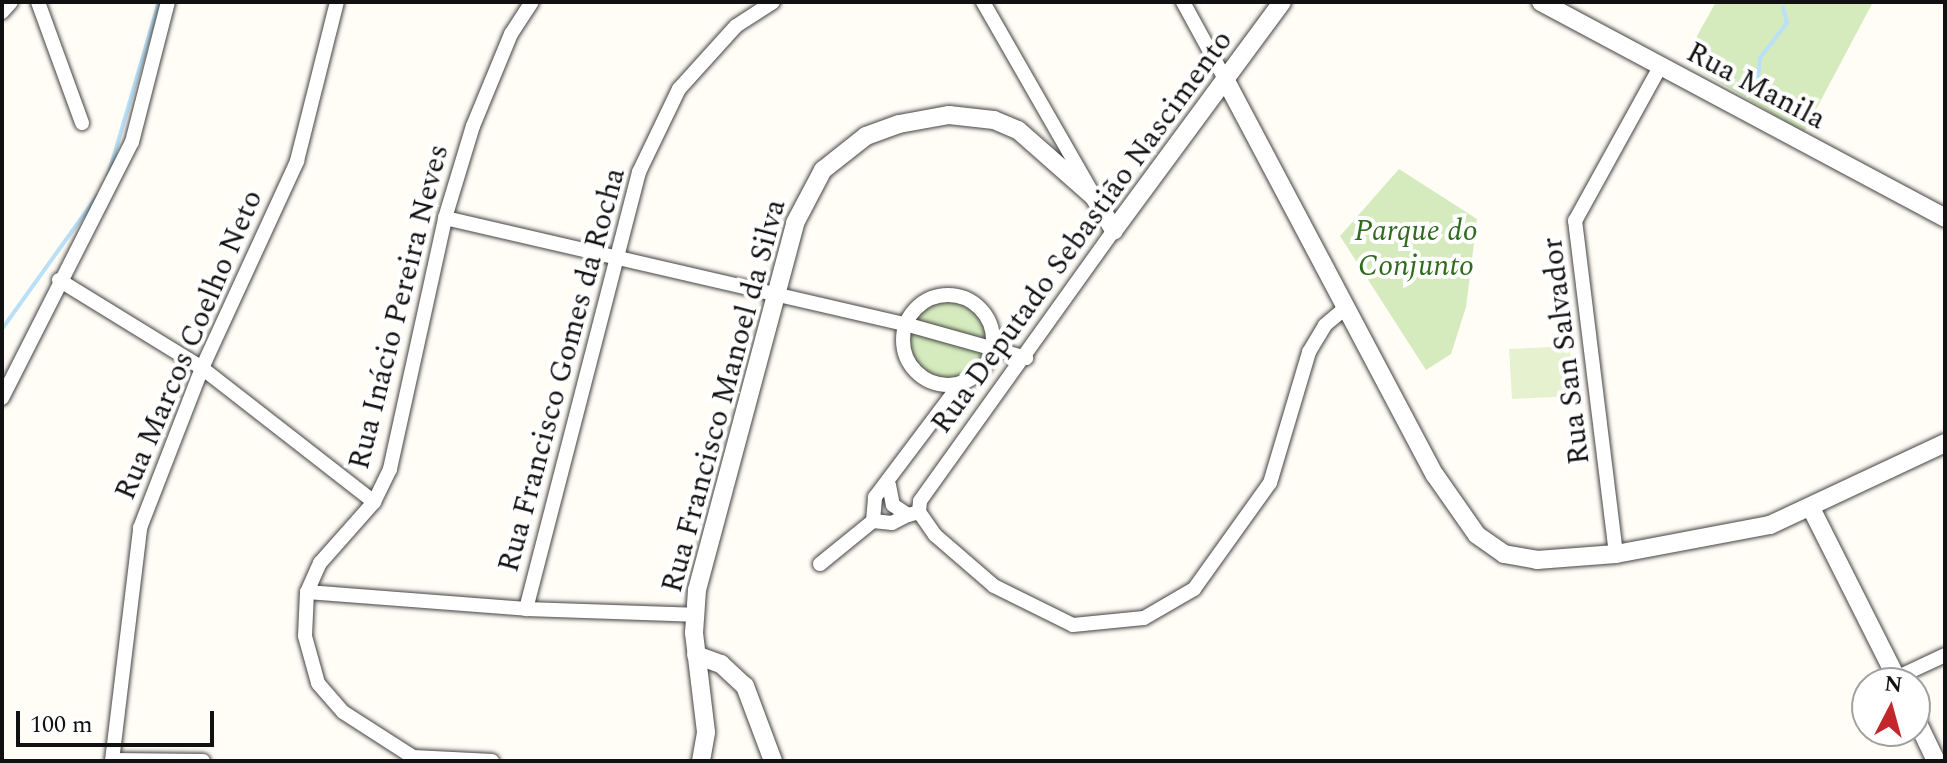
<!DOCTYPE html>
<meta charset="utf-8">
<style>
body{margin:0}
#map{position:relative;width:1947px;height:763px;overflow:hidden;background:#fffdf5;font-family:Spectral,serif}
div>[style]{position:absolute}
.green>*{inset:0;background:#d5ebbd}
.round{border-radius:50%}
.pitch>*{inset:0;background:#e6f2cf}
.stream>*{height:4px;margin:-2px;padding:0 2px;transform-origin:2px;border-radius:2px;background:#b9e0f7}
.roads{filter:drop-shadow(0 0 2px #444) drop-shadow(0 0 2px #444)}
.minor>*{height:14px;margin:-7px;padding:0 7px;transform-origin:7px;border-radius:7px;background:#fff}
.minor>.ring{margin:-7px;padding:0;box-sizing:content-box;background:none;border:14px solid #fff;border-radius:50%}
.tertiary>*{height:18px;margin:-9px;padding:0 9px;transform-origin:9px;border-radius:9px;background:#fff}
span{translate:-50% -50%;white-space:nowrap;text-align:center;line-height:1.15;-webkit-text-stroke:8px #fff;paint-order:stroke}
.street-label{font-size:30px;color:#111}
.park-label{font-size:30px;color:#2f6b1f;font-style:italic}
.frame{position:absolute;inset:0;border:4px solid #111;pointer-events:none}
.north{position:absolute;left:1851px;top:667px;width:80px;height:80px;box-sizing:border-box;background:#fff;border:2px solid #a0a0a0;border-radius:50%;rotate:6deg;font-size:22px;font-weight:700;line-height:32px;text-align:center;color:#111}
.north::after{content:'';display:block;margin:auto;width:28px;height:36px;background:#c4262e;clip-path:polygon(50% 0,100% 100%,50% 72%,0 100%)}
.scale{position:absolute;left:16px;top:711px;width:198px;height:36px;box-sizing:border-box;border:4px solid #111;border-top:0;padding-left:10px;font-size:24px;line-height:28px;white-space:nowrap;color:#111;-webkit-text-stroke:6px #fff;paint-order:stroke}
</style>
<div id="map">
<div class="green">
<i style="clip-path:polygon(1716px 2px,1873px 2px,1804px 132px,1683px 61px)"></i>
<i style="clip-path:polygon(1399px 169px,1477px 219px,1466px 307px,1451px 354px,1426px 370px,1340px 236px)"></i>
<i class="round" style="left:903px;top:295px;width:90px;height:90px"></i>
</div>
<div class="pitch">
<i style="clip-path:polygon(1570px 346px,1572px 396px,1512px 399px,1509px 349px)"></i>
</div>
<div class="stream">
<i style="left:1758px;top:80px;width:22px;rotate:-85deg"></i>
<i style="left:1760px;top:58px;width:44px;rotate:-52.4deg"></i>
<i style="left:1787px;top:23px;width:16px;rotate:-104deg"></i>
<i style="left:108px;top:176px;width:181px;rotate:-73.7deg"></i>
<i style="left:2px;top:329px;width:165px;rotate:-54.4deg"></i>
</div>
<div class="roads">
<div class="minor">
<i style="left:38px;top:2px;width:129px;rotate:70deg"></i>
<i style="left:983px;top:2px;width:215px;rotate:60.2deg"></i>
<i style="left:1183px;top:2px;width:90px;rotate:61.4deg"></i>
<i style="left:2px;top:12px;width:13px;rotate:-48deg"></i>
<i style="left:445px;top:218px;width:472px;rotate:13deg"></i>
<i style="left:905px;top:324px;width:126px;rotate:15.7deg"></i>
<i style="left:1114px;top:230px;width:333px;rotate:125.6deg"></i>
<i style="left:920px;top:501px;width:11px;rotate:95deg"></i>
<i style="left:919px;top:512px;width:28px;rotate:55deg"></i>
<i style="left:935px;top:535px;width:78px;rotate:40.8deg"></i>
<i style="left:994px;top:586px;width:88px;rotate:26.3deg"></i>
<i style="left:1073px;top:625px;width:71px;rotate:-5.6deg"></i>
<i style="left:1144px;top:618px;width:58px;rotate:-30.1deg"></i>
<i style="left:1194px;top:589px;width:130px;rotate:-54.4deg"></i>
<i style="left:1270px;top:483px;width:137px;rotate:-73.4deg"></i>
<i style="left:1309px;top:352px;width:31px;rotate:-59deg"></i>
<i style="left:1325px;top:325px;width:26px;rotate:-40deg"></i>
<i style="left:59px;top:280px;width:168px;rotate:31.6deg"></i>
<i style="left:202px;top:368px;width:218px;rotate:37.9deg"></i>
<i class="ring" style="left:903px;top:295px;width:76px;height:76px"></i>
<i style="left:2px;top:398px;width:287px;rotate:-63.1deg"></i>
<i style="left:132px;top:142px;width:145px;rotate:-75.6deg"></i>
<i style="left:889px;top:485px;width:20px;rotate:79deg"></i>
<i style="left:893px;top:505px;width:18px;rotate:34deg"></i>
<i style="left:908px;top:515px;width:11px;rotate:-15deg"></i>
<i style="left:873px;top:521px;width:19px;rotate:6deg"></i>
<i style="left:892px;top:523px;width:18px;rotate:-27deg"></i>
<i style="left:1616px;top:554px;width:336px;rotate:-97deg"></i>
<i style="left:1575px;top:221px;width:176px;rotate:-61.1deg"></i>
<i style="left:820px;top:564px;width:68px;rotate:-39.1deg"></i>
<i style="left:873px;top:521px;width:24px;rotate:-85deg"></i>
<i style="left:875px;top:497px;width:143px;rotate:-53deg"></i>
<i style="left:307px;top:592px;width:220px;rotate:4.4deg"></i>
<i style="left:526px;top:609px;width:168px;rotate:2deg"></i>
<i style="left:526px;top:609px;width:451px;rotate:-75.5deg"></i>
<i style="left:639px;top:172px;width:92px;rotate:-64.3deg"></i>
<i style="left:679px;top:89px;width:85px;rotate:-47.9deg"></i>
<i style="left:736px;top:26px;width:44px;rotate:-33deg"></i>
<i style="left:1896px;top:678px;width:54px;rotate:-25.1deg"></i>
<i style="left:112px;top:760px;width:91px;rotate:0.6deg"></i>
<i style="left:112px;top:761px;width:235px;rotate:-83.1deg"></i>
<i style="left:140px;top:528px;width:172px;rotate:-68.8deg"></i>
<i style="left:202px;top:368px;width:228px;rotate:-65.3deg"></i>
<i style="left:297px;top:161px;width:164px;rotate:-75.9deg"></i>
<i style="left:492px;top:761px;width:79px;rotate:-177.1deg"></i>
<i style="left:413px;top:757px;width:83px;rotate:-147.3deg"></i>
<i style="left:343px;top:712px;width:38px;rotate:-131deg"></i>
<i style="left:318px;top:683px;width:49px;rotate:-105.5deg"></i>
<i style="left:305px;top:636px;width:44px;rotate:-87.4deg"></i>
<i style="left:307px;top:592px;width:32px;rotate:-66deg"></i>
<i style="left:320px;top:563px;width:81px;rotate:-48.5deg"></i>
<i style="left:374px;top:502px;width:37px;rotate:-64deg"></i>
<i style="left:390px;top:469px;width:257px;rotate:-77.6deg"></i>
<i style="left:445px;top:218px;width:96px;rotate:-73.1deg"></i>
<i style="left:473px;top:126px;width:100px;rotate:-67.6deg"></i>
<i style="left:511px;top:34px;width:38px;rotate:-57deg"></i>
</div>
<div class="tertiary">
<i style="left:1541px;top:2px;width:458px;rotate:28.1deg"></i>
<i style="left:1226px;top:81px;width:446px;rotate:62.1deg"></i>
<i style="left:1435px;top:475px;width:73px;rotate:55deg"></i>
<i style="left:1477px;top:535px;width:33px;rotate:35deg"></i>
<i style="left:1504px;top:554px;width:34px;rotate:10deg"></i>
<i style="left:1537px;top:560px;width:79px;rotate:-4.3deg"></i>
<i style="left:1616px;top:554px;width:157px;rotate:-10.7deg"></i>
<i style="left:1770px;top:525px;width:193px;rotate:-25.1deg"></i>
<i style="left:1811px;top:508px;width:196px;rotate:63.3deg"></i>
<i style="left:696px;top:655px;width:27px;rotate:20deg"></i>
<i style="left:721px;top:664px;width:33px;rotate:43deg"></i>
<i style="left:745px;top:686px;width:80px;rotate:69.5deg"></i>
<i style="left:1915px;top:717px;width:49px;rotate:64.5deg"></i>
<i style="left:701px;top:761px;width:29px;rotate:-80deg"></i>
<i style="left:706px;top:732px;width:100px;rotate:-96.9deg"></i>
<i style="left:694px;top:633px;width:43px;rotate:-86deg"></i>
<i style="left:697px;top:590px;width:380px;rotate:-75deg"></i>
<i style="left:795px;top:223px;width:60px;rotate:-62.2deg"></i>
<i style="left:823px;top:170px;width:55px;rotate:-38.3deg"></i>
<i style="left:866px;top:136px;width:35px;rotate:-20deg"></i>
<i style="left:899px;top:124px;width:51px;rotate:-10.2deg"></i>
<i style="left:949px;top:115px;width:45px;rotate:6.3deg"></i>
<i style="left:994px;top:120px;width:26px;rotate:23deg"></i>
<i style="left:1018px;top:130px;width:101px;rotate:41.4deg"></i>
<i style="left:1094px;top:197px;width:39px;rotate:59deg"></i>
<i style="left:1114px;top:230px;width:283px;rotate:-53.6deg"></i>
</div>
</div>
<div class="street-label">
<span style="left:1756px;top:86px;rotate:28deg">Rua Manila</span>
<span style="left:1082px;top:232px;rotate:-54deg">Rua Deputado Sebastião Nascimento</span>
<span style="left:399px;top:307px;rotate:-76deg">Rua Inácio Pereira Neves</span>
<span style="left:189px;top:345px;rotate:-67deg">Rua Marcos Coelho Neto</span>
<span style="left:1566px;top:351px;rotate:-97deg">Rua San Salvador</span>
<span style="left:562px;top:370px;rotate:-75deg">Rua Francisco Gomes da Rocha</span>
<span style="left:724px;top:396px;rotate:-75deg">Rua Francisco Manoel da Silva</span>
</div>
<div class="park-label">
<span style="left:1416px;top:248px">Parque do<br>Conjunto</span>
</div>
<div class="frame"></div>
<div class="north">N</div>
<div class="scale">100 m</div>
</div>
